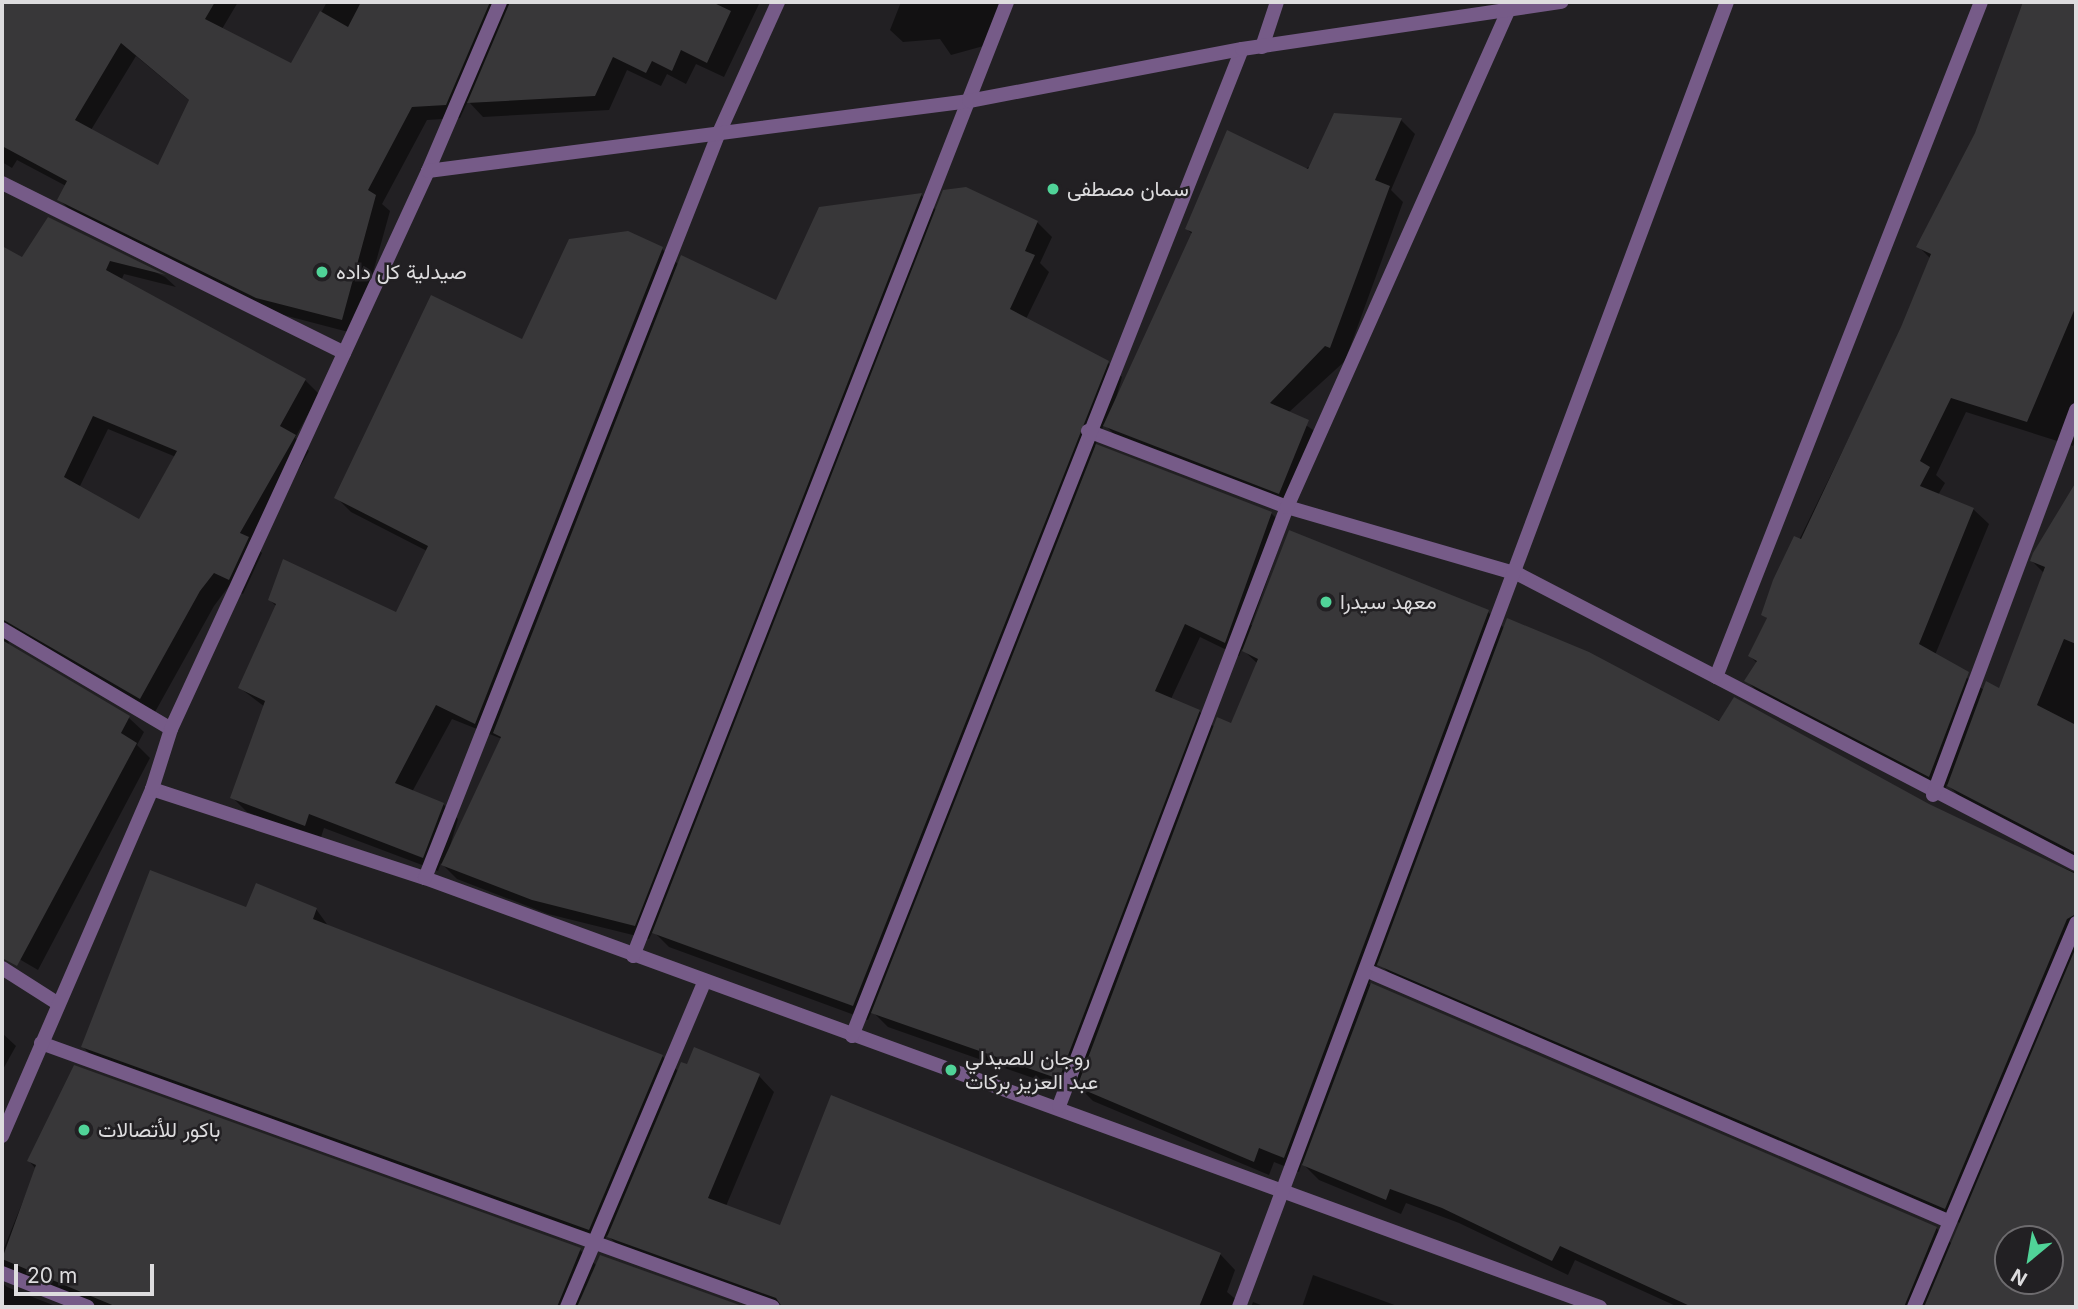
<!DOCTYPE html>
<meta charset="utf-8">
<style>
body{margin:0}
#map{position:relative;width:2078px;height:1309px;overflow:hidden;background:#222023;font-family:Inter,Vazirmatn,sans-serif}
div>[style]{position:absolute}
.shadow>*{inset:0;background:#0007}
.building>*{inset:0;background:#383739}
.minor>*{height:14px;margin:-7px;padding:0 7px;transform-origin:7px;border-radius:7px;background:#765b88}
.tertiary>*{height:14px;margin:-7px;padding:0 7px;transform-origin:7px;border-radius:7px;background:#765b88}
.dots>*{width:19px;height:19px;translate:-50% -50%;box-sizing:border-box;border:4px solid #222023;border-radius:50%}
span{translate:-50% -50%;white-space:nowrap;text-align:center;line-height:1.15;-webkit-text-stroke:5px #222023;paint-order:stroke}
.poi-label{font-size:21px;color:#dddcde}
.left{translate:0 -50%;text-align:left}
.frame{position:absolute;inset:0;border:4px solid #dddcde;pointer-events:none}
.north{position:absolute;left:1994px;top:1225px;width:70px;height:70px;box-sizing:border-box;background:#222023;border:2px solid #6d6b6e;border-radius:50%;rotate:210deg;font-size:19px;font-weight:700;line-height:28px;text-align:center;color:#dddcde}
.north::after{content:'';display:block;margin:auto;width:24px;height:32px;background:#50d398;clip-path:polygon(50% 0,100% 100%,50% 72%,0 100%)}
.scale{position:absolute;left:14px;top:1264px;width:140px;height:32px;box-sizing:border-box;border:4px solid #dddcde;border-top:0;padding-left:9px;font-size:21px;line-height:24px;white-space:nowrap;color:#dddcde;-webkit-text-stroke:5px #222023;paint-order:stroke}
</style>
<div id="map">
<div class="shadow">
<i style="clip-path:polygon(evenodd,2px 2px,238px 2px,222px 29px,292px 65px,327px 2px,760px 2px,724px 77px,696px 64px,686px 84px,667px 74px,661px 86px,627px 70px,609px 110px,483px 117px,468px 101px,460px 118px,427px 120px,382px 204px,390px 211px,356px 334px,272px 312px,74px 214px,59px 199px,66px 186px,17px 160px,12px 168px,2px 162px,2px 2px,136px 56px,190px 101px,159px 167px,91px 130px,136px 56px)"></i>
<i style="clip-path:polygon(901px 2px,1014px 2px,998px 42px,951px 55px,940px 39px,903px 42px,890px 30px)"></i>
<i style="clip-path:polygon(2026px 2px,2076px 2px,2076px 438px,2073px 446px,1966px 412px,1936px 475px,1945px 483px,1938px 495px,1973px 509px,1989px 524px,1935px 655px,1984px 690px,2000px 691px,2044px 573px,2032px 561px,2076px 485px,2076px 859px,1964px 801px,1947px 784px,1945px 791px,1762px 696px,1746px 680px,1757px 663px,1750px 656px,1768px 619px,1763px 614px,1903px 327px,1931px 259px,1918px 246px,1976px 133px)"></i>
<i style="clip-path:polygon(evenodd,1401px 120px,1415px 134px,1391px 190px,1403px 202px,1345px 361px,1288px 413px,1322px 436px,1294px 507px,1120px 440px,1104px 424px,1095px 446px,1271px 513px,1286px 528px,1251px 625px,1488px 612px,1505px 629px,2076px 873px,2076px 1257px,2050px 1257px,2050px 1239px,2008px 1239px,2008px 1259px,1976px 1301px,2076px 1307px,1678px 1307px,1575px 1260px,1568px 1275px,1459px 1223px,1406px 1203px,1401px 1214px,1319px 1180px,1302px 1163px,1299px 1172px,1274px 1162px,1269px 1175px,1093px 1101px,1076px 1084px,1073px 1092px,888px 1027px,872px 1011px,868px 1020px,669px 947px,653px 931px,649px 939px,548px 914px,457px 879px,441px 863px,438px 871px,324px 828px,320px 840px,247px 812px,232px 797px,265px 707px,240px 688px,277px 607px,270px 600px,397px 614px,427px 551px,351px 512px,337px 498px,523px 341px,628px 233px,662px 249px,679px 265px,777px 302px,921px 195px,937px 211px,1037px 222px,1052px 237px,1040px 263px,1049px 272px,1026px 319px,1107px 362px,1122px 377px,1112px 412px,1193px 235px,1187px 229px,1401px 120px,1200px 637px,1239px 656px,1242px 649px,1258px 664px,1232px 725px,1215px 728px,1199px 711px,1171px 699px,1200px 637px,1401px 120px,452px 719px,502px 739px,448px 853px,458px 819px,443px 804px,412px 792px,452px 719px,1401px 120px,1378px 962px,1395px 979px,1962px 1224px,1953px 1245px,1936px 1228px,1369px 984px,1378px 962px)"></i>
<i style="clip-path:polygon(evenodd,49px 219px,165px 277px,176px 287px,124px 274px,121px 281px,305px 380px,319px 394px,295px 438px,309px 451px,255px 546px,262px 553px,243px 594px,229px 586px,214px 606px,155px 712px,8px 638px,9px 647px,129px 718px,144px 732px,137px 745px,150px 758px,38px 970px,2px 949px,2px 249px,23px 259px,49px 219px,108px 429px,176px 457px,140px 522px,79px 488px,108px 429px)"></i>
<i style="clip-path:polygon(247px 909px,316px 909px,329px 927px,662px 1056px,679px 1072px,759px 1076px,774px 1092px,726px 1206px,781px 1228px,1220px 1254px,1235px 1270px,1227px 1292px,1245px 1307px,778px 1307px,625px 1252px,607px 1235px,603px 1244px,97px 1061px,83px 1047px)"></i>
<i style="clip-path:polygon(2px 1033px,16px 1046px,2px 1071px)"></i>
<i style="clip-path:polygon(75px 1067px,580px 1250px,597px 1266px,601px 1257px,744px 1307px,94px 1307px,2px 1274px,2px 1253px,36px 1169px,29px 1161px)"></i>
<i style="clip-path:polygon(1313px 1275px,1400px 1307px,1302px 1307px)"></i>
<i style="clip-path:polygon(2px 1282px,7px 1287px,58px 1307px,2px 1307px)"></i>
<i style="clip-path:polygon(1253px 1302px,1266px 1307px,1251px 1307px)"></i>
</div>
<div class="building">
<i style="clip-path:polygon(evenodd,2px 2px,215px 2px,205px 19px,291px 63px,320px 11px,348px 27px,361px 2px,490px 2px,446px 105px,412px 107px,368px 190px,376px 195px,342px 320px,256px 298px,57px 200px,67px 181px,2px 146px,2px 2px,121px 43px,189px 100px,158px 165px,75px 120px,121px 43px)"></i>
<i style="clip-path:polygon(510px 2px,712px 2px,731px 11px,707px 63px,681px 50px,672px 71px,652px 61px,646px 73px,613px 57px,595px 96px,467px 103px)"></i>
<i style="clip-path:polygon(2023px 2px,2076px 2px,2076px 306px,2027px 422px,1951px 398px,1920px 461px,1930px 467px,1920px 486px,1974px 508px,1919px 644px,1969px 672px,1929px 777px,1744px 681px,1757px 661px,1748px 656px,1767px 618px,1761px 615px,1773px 580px,1794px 536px,1801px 539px,1901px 327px,1931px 254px,1916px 247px,1975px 133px)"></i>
<i style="clip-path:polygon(1334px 113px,1402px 118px,1375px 180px,1390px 186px,1330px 348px,1325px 346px,1270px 403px,1309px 420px,1279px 494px,1103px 426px,1192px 232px,1185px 229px,1227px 130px,1308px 169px)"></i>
<i style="clip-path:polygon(966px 187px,1038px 221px,1025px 251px,1035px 255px,1010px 309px,1109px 361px,853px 1006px,652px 933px,943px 190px)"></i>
<i style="clip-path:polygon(922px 193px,635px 926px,532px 900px,441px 865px,501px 737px,493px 733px,681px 255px,776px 300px,819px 207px)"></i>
<i style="clip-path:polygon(evenodd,48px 217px,166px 275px,110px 261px,106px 270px,306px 379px,280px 426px,296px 435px,240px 533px,249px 537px,229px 580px,214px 573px,200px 591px,140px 699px,2px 619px,2px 246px,22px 257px,48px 217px,93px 416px,177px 451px,139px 519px,64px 477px,93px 416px)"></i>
<i style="clip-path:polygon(628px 231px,663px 247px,475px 724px,436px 705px,395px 783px,444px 803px,423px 858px,309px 814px,305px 826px,230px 798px,265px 701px,238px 688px,276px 604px,268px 600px,283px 559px,396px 612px,428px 546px,334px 498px,431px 295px,522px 339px,569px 239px)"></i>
<i style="clip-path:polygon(1096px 444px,1272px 512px,1225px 643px,1185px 624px,1155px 691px,1200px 710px,1059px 1079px,871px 1013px)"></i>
<i style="clip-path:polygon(2076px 482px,2076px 644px,2064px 639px,2037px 705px,2076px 725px,2076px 853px,1947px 786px,1986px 681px,1999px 688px,2045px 567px,2030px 561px,2033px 553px)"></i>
<i style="clip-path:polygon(1289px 530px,1489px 610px,1284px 1158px,1259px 1148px,1254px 1162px,1077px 1087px,1217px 717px,1231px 723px,1258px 659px,1242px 651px)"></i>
<i style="clip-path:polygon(1507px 618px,1589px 652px,1719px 721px,1734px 697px,1929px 804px,2076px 874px,2076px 914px,2067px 919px,1945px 1209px,1377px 965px)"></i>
<i style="clip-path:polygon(2px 640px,130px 716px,121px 733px,137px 743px,17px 966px,2px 958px)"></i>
<i style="clip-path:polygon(150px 870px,246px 907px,256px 883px,317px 908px,313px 919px,663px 1055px,589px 1230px,81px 1047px)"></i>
<i style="clip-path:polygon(evenodd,2076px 947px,2076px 1307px,1924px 1307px,2076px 947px,2008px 1239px,2050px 1239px,2050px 1281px,2008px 1281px,2008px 1239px)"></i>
<i style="clip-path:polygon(1371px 983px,1937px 1227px,1904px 1307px,1692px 1307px,1560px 1246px,1552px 1261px,1442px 1208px,1390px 1189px,1386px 1200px,1302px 1165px)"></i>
<i style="clip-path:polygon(694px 1047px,760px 1074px,708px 1198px,780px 1225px,831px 1095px,1221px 1253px,1199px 1307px,782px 1307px,776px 1298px,607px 1237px,681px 1062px,687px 1064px)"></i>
<i style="clip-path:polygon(74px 1065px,581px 1248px,557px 1307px,117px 1307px,2px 1259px,36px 1165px,27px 1161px)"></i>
<i style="clip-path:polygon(600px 1255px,745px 1307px,577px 1307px)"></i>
</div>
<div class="minor">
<i style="left:1262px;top:47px;width:47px;rotate:-71.6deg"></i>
<i style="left:428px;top:171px;width:184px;rotate:-66.9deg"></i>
<i style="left:2px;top:183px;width:382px;rotate:26.4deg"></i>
<i style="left:1088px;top:431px;width:213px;rotate:20.9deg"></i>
<i style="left:1287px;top:507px;width:241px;rotate:16.2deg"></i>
<i style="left:1518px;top:574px;width:629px;rotate:27.46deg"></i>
<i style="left:2px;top:629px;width:196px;rotate:30.6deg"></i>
<i style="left:1716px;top:677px;width:725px;rotate:-68.57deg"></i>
<i style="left:152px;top:789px;width:287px;rotate:18.1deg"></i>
<i style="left:425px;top:878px;width:1251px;rotate:20.06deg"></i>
<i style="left:1933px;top:795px;width:411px;rotate:-69.6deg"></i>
<i style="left:425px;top:878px;width:799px;rotate:-68.48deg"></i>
<i style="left:718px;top:135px;width:146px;rotate:-65.7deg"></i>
<i style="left:633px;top:956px;width:1025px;rotate:-68.59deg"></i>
<i style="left:2px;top:968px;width:65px;rotate:32.5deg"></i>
<i style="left:1368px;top:971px;width:632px;rotate:23.32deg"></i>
<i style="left:852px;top:1036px;width:1061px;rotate:-68.44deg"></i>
<i style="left:41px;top:1043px;width:778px;rotate:19.83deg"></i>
<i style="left:1059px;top:1106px;width:641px;rotate:-69.16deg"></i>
<i style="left:1287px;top:507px;width:553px;rotate:-65.98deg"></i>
<i style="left:2px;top:1273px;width:92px;rotate:21.6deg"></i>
<i style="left:567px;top:1307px;width:352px;rotate:-67.1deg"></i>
<i style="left:1239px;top:1307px;width:1393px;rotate:-69.5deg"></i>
<i style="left:1914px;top:1307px;width:417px;rotate:-67.1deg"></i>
</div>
<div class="tertiary">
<i style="left:2px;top:1136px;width:378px;rotate:-66.6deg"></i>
<i style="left:152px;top:789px;width:63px;rotate:-72.4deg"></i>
<i style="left:171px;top:729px;width:614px;rotate:-65.27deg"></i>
<i style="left:428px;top:171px;width:546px;rotate:-7.37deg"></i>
<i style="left:969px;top:101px;width:278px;rotate:-10.8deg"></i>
<i style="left:1242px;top:49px;width:323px;rotate:-8.4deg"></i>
</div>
<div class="dots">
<i style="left:1053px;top:189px;background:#50d398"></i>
<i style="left:322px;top:272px;background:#50d398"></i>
<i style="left:1326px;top:602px;background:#50d398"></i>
<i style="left:951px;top:1070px;background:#50d398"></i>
<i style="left:84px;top:1130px;background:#50d398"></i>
</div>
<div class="poi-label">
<span class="left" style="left:1067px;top:189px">سمان مصطفى</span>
<span class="left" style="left:336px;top:272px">صيدلية كل داده</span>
<span class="left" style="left:1340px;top:602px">معهد سيدرا</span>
<span class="left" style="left:965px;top:1070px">روجان للصيدلي<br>عبد العزيز بركات</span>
<span class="left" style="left:98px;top:1130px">باكور للأتصالات</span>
</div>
<div class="frame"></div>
<div class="north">N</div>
<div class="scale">20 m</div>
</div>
